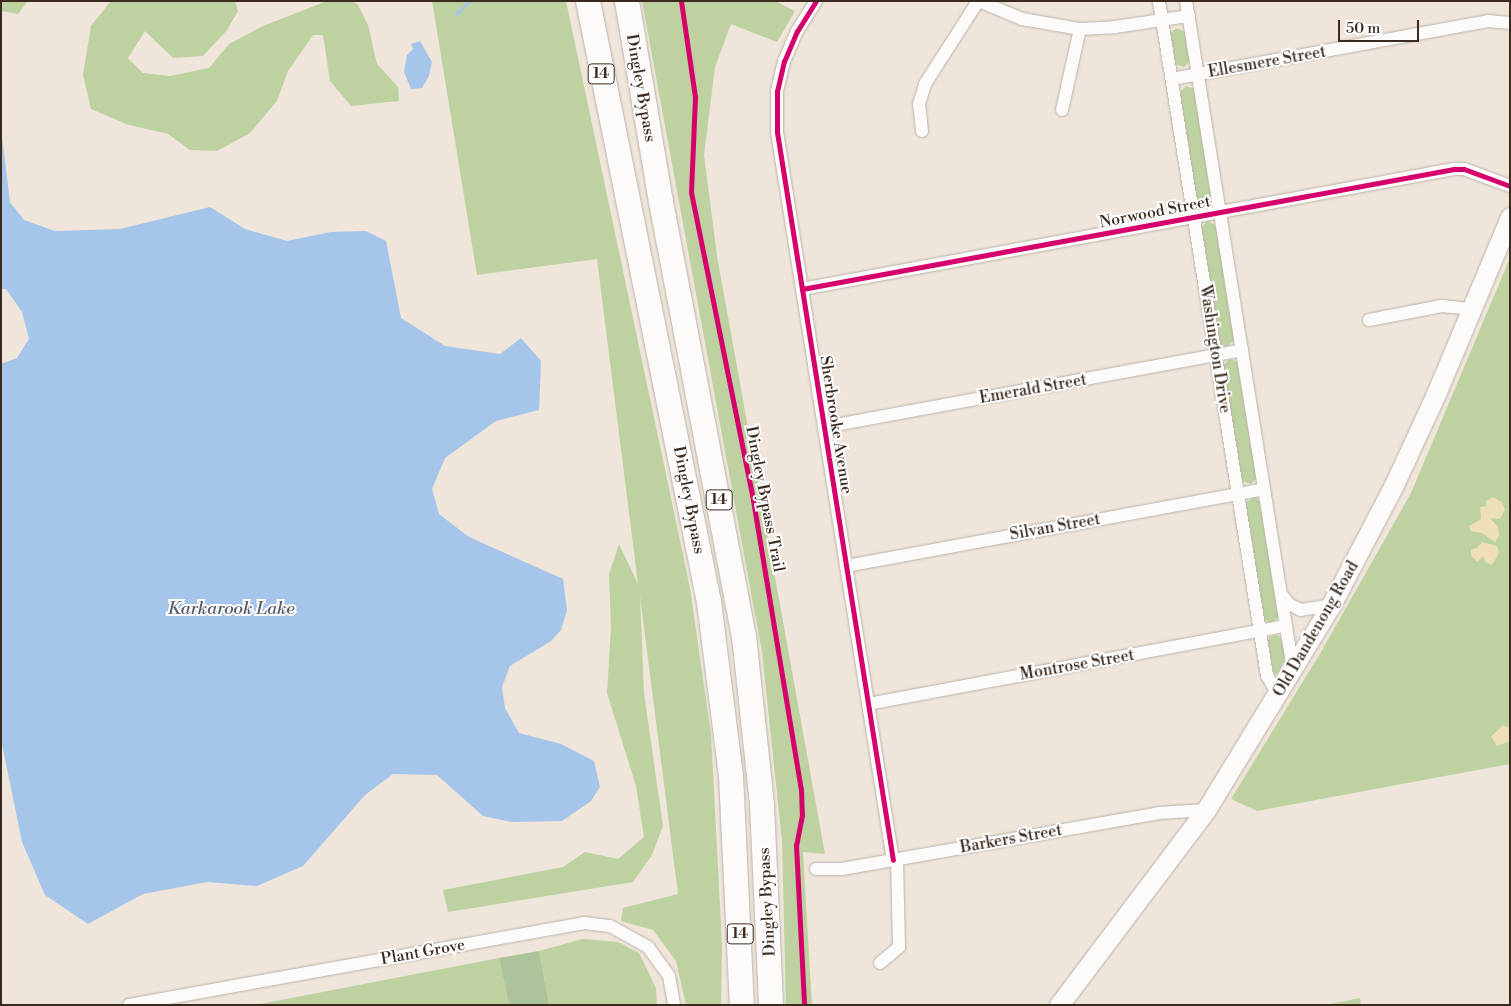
<!DOCTYPE html>
<style>
body{margin:0}
#map{position:relative;width:1511px;height:1006px;overflow:hidden;background:#efe5da;font-family:"Libre Bodoni",serif}
div>[style]{position:absolute}
.green>*{inset:0;background:#bdd2a0}
.forest>*{inset:0;background:#adc399}
.sand>*{inset:0;background:#eedfb9}
.water>*{inset:0;background:#a6c5eb}
.stream>*{height:3px;margin:-1.5px;padding:0 1.5px;transform-origin:1.5px;border-radius:1.5px;background:#a6c5eb}
.roads{filter:drop-shadow(0 0 1px #bab2aa) drop-shadow(0 0 1px #bab2aa)}
.street>*{height:12px;margin:-6px;padding:0 6px;transform-origin:6px;border-radius:6px;background:#fdfbf9}
.secondary>*{height:19px;margin:-9.5px;padding:0 9.5px;transform-origin:9.5px;border-radius:9.5px;background:#fdfbf9}
.highway>*{height:24px;margin:-12px;padding:0 12px;transform-origin:12px;border-radius:12px;background:#fdfbf9}
.cycleway>*{height:5px;margin:-2.5px;padding:0 2.5px;transform-origin:2.5px;border-radius:2.5px;background:#d6006c}
span{translate:-50% -50%;white-space:nowrap;text-align:center;line-height:1.15;-webkit-text-stroke:4px #fff;paint-order:stroke}
.shield-label span{padding:1px 4px;background:#fff;border:1px solid;border-radius:4px;-webkit-text-stroke-width:0}
.shield-label{font-size:15px;color:#3b2a1e;font-weight:700}
.street-label{font-size:16px;color:#3b2a1e}
.water-label{font-size:18px;color:#555b68;font-style:italic}
.frame{position:absolute;inset:0;border:2px solid #3b2a1e;pointer-events:none}
.scale{position:absolute;left:1338px;top:20px;width:81px;height:22px;box-sizing:border-box;border:2px solid #3b2a1e;border-top:0;padding-left:6px;font-size:15px;line-height:18px;white-space:nowrap;color:#3b2a1e;-webkit-text-stroke:4px #fff;paint-order:stroke}
</style>
<div id="map">
<div class="green">
<i style="clip-path:polygon(1px 1px,28px 1px,18px 14px,1px 11px)"></i>
<i style="clip-path:polygon(111px 1px,235px 1px,238px 11px,227px 30px,203px 56px,173px 58px,145px 31px,128px 58px,143px 73px,170px 76px,209px 68px,229px 44px,263px 26px,327px 1px,352px 1px,358px 5px,368px 25px,377px 64px,398px 87px,399px 101px,351px 106px,330px 81px,323px 35px,313px 35px,288px 71px,277px 101px,250px 133px,217px 151px,190px 150px,168px 134px,129px 125px,91px 109px,83px 75px,91px 26px)"></i>
<i style="clip-path:polygon(432px 1px,566px 1px,690px 588px,711px 734px,722px 944px,721px 1005px,686px 1005px,676px 961px,653px 930px,621px 921px,623px 908px,678px 894px,640px 596px,644px 693px,663px 826px,652px 855px,633px 882px,448px 912px,443px 890px,563px 867px,585px 852px,618px 859px,644px 837px,636px 786px,607px 693px,611px 627px,609px 574px,619px 544px,638px 584px,597px 259px,477px 275px)"></i>
<i style="clip-path:polygon(642px 1px,775px 1px,795px 11px,777px 42px,731px 24px,715px 67px,704px 155px,717px 256px,825px 854px,803px 852px,812px 1005px,786px 1005px,782px 841px,762px 652px)"></i>
<i style="clip-path:polygon(1176px 28px,1186px 32px,1190px 61px,1184px 67px,1175px 64px,1170px 34px)"></i>
<i style="clip-path:polygon(1186px 86px,1195px 89px,1213px 203px,1207px 208px,1197px 205px,1179px 93px)"></i>
<i style="clip-path:polygon(1207px 221px,1216px 225px,1235px 340px,1226px 347px,1219px 343px,1201px 228px)"></i>
<i style="clip-path:polygon(1510px 258px,1510px 764px,1257px 811px,1231px 799px,1321px 652px,1411px 493px)"></i>
<i style="clip-path:polygon(1229px 359px,1238px 362px,1257px 478px,1251px 484px,1241px 481px,1223px 366px)"></i>
<i style="clip-path:polygon(1255px 497px,1261px 502px,1279px 617px,1271px 623px,1264px 620px,1245px 503px)"></i>
<i style="clip-path:polygon(1278px 635px,1284px 642px,1285px 659px,1279px 672px,1274px 675px,1267px 641px,1271px 636px)"></i>
<i style="clip-path:polygon(583px 939px,618px 942px,639px 953px,656px 988px,657px 1005px,549px 1005px,539px 951px)"></i>
<i style="clip-path:polygon(499px 958px,509px 1005px,255px 1005px)"></i>
<i style="clip-path:polygon(1360px 998px,1361px 1005px,1325px 1005px)"></i>
</div>
<div class="forest">
<i style="clip-path:polygon(539px 951px,549px 1005px,509px 1005px,499px 958px)"></i>
</div>
<div class="sand">
<i style="clip-path:polygon(1493px 497px,1502px 502px,1505px 510px,1500px 519px,1490px 518px,1498px 527px,1499px 536px,1495px 542px,1482px 533px,1471px 531px,1469px 526px,1481px 519px,1480px 507px,1486px 506px,1486px 501px)"></i>
<i style="clip-path:polygon(1482px 542px,1497px 546px,1499px 553px,1492px 565px,1485px 562px,1483px 556px,1477px 562px,1471px 555px,1471px 550px,1477px 548px)"></i>
<i style="clip-path:polygon(1503px 725px,1510px 728px,1510px 741px,1497px 746px,1491px 737px)"></i>
</div>
<div class="water">
<i style="clip-path:polygon(420px 41px,432px 62px,429px 76px,422px 88px,411px 89px,404px 72px,407px 55px,413px 49px,411px 44px)"></i>
<i style="clip-path:polygon(1px 129px,10px 202px,24px 220px,55px 231px,120px 229px,210px 207px,245px 229px,287px 241px,331px 232px,366px 231px,386px 241px,401px 318px,445px 346px,500px 354px,521px 338px,541px 361px,539px 410px,496px 421px,445px 458px,432px 489px,439px 514px,469px 537px,563px 579px,567px 610px,561px 630px,551px 641px,510px 666px,502px 687px,505px 708px,519px 733px,561px 744px,594px 761px,600px 787px,591px 801px,562px 821px,511px 822px,483px 816px,437px 775px,393px 774px,365px 795px,303px 866px,257px 886px,207px 882px,143px 894px,88px 924px,45px 895px,22px 842px,1px 739px,1px 364px,17px 358px,29px 339px,22px 312px,6px 289px,1px 289px)"></i>
</div>
<div class="stream">
<i style="left:456px;top:14px;width:19px;rotate:-43deg"></i>
</div>
<div class="roads">
<div class="street">
<i style="left:816px;top:1px;width:36px;rotate:122deg"></i>
<i style="left:797px;top:31px;width:33px;rotate:113deg"></i>
<i style="left:784px;top:61px;width:31px;rotate:103deg"></i>
<i style="left:777px;top:91px;width:41px;rotate:90deg"></i>
<i style="left:777px;top:132px;width:737px;rotate:80.95deg"></i>
<i style="left:979px;top:1px;width:47px;rotate:22.7deg"></i>
<i style="left:1022px;top:19px;width:59px;rotate:9.8deg"></i>
<i style="left:1080px;top:29px;width:35px;rotate:-3deg"></i>
<i style="left:1115px;top:27px;width:75px;rotate:-8.5deg"></i>
<i style="left:1159px;top:1px;width:683px;rotate:80.9deg"></i>
<i style="left:1267px;top:675px;width:23px;rotate:61deg"></i>
<i style="left:1186px;top:1px;width:678px;rotate:80.91deg"></i>
<i style="left:1172px;top:79px;width:321px;rotate:-10.4deg"></i>
<i style="left:1488px;top:21px;width:22px;rotate:5deg"></i>
<i style="left:1062px;top:110px;width:83px;rotate:-77.5deg"></i>
<i style="left:922px;top:131px;width:27px;rotate:-96deg"></i>
<i style="left:919px;top:104px;width:21px;rotate:-73deg"></i>
<i style="left:925px;top:84px;width:98px;rotate:-57.4deg"></i>
<i style="left:802px;top:289px;width:663px;rotate:-10.43deg"></i>
<i style="left:1454px;top:169px;width:10px"></i>
<i style="left:1464px;top:169px;width:49px;rotate:20.3deg"></i>
<i style="left:1369px;top:320px;width:74px;rotate:-10.9deg"></i>
<i style="left:1442px;top:306px;width:30px;rotate:6deg"></i>
<i style="left:824px;top:427px;width:425px;rotate:-10.4deg"></i>
<i style="left:846px;top:566px;width:425px;rotate:-10.4deg"></i>
<i style="left:1281px;top:594px;width:13px;rotate:51deg"></i>
<i style="left:1289px;top:604px;width:13px;rotate:27deg"></i>
<i style="left:1301px;top:610px;width:30px;rotate:-9deg"></i>
<i style="left:868px;top:704px;width:425px;rotate:-10.6deg"></i>
<i style="left:816px;top:869px;width:26px"></i>
<i style="left:842px;top:869px;width:322px;rotate:-10deg"></i>
<i style="left:1159px;top:813px;width:47px;rotate:-3.7deg"></i>
<i style="left:880px;top:963px;width:25px;rotate:-40deg"></i>
<i style="left:899px;top:947px;width:87px;rotate:-91.3deg"></i>
<i style="left:129px;top:1005px;width:462px;rotate:-10.2deg"></i>
<i style="left:584px;top:923px;width:26px;rotate:7deg"></i>
<i style="left:610px;top:926px;width:43px;rotate:28.9deg"></i>
<i style="left:648px;top:947px;width:36px;rotate:54deg"></i>
<i style="left:669px;top:976px;width:29px;rotate:80deg"></i>
</div>
<div class="secondary">
<i style="left:1059px;top:1005px;width:244px;rotate:-53deg"></i>
<i style="left:1206px;top:810px;width:240px;rotate:-58.6deg"></i>
<i style="left:1331px;top:605px;width:133px;rotate:-62.3deg"></i>
<i style="left:1393px;top:487px;width:102px;rotate:-65.2deg"></i>
<i style="left:1436px;top:394px;width:192px;rotate:-67.3deg"></i>
</div>
<div class="highway">
<i style="left:588px;top:1px;width:613px;rotate:78.62deg"></i>
<i style="left:709px;top:602px;width:174px;rotate:82.8deg"></i>
<i style="left:731px;top:775px;width:230px;rotate:87.3deg"></i>
<i style="left:627px;top:1px;width:204px;rotate:80.4deg"></i>
<i style="left:661px;top:202px;width:442px;rotate:79.2deg"></i>
<i style="left:744px;top:636px;width:170px;rotate:83.9deg"></i>
<i style="left:762px;top:805px;width:200px;rotate:87.4deg"></i>
</div>
</div>
<div class="cycleway">
<i style="left:681px;top:1px;width:97px;rotate:81.7deg"></i>
<i style="left:695px;top:97px;width:95px;rotate:92.4deg"></i>
<i style="left:691px;top:192px;width:314px;rotate:78.6deg"></i>
<i style="left:753px;top:500px;width:293px;rotate:80.6deg"></i>
<i style="left:801px;top:789px;width:26px;rotate:88deg"></i>
<i style="left:802px;top:815px;width:31px;rotate:101deg"></i>
<i style="left:796px;top:845px;width:160px;rotate:87.1deg"></i>
<i style="left:816px;top:1px;width:36px;rotate:122deg"></i>
<i style="left:797px;top:31px;width:33px;rotate:113deg"></i>
<i style="left:784px;top:61px;width:31px;rotate:103deg"></i>
<i style="left:777px;top:91px;width:41px;rotate:90deg"></i>
<i style="left:777px;top:132px;width:737px;rotate:80.95deg"></i>
<i style="left:802px;top:289px;width:663px;rotate:-10.43deg"></i>
<i style="left:1454px;top:169px;width:10px"></i>
<i style="left:1464px;top:169px;width:49px;rotate:20.3deg"></i>
</div>
<div class="shield-label">
<span style="left:601px;top:74px">14</span>
<span style="left:719px;top:500px">14</span>
<span style="left:740px;top:934px">14</span>
</div>
<div class="street-label">
<span style="left:1267px;top:62px;rotate:-10deg">Ellesmere Street</span>
<span style="left:641px;top:88px;rotate:80deg">Dingley Bypass</span>
<span style="left:1155px;top:212px;rotate:-11deg">Norwood Street</span>
<span style="left:1215px;top:349px;rotate:81deg">Washington Drive</span>
<span style="left:1033px;top:389px;rotate:-10deg">Emerald Street</span>
<span style="left:836px;top:425px;rotate:81deg">Sherbrooke Avenue</span>
<span style="left:765px;top:499px;rotate:79deg">Dingley Bypass Trail</span>
<span style="left:689px;top:500px;rotate:79deg">Dingley Bypass</span>
<span style="left:1055px;top:527px;rotate:-10deg">Silvan Street</span>
<span style="left:1316px;top:629px;rotate:-60deg">Old Dandenong Road</span>
<span style="left:1077px;top:665px;rotate:-10deg">Montrose Street</span>
<span style="left:1011px;top:839px;rotate:-10deg">Barkers Street</span>
<span style="left:767px;top:902px;rotate:-93deg">Dingley Bypass</span>
<span style="left:423px;top:952px;rotate:-10deg">Plant Grove</span>
</div>
<div class="water-label">
<span style="left:231px;top:609px">Karkarook Lake</span>
</div>
<div class="frame"></div>
<div class="scale">50 m</div>
</div>
